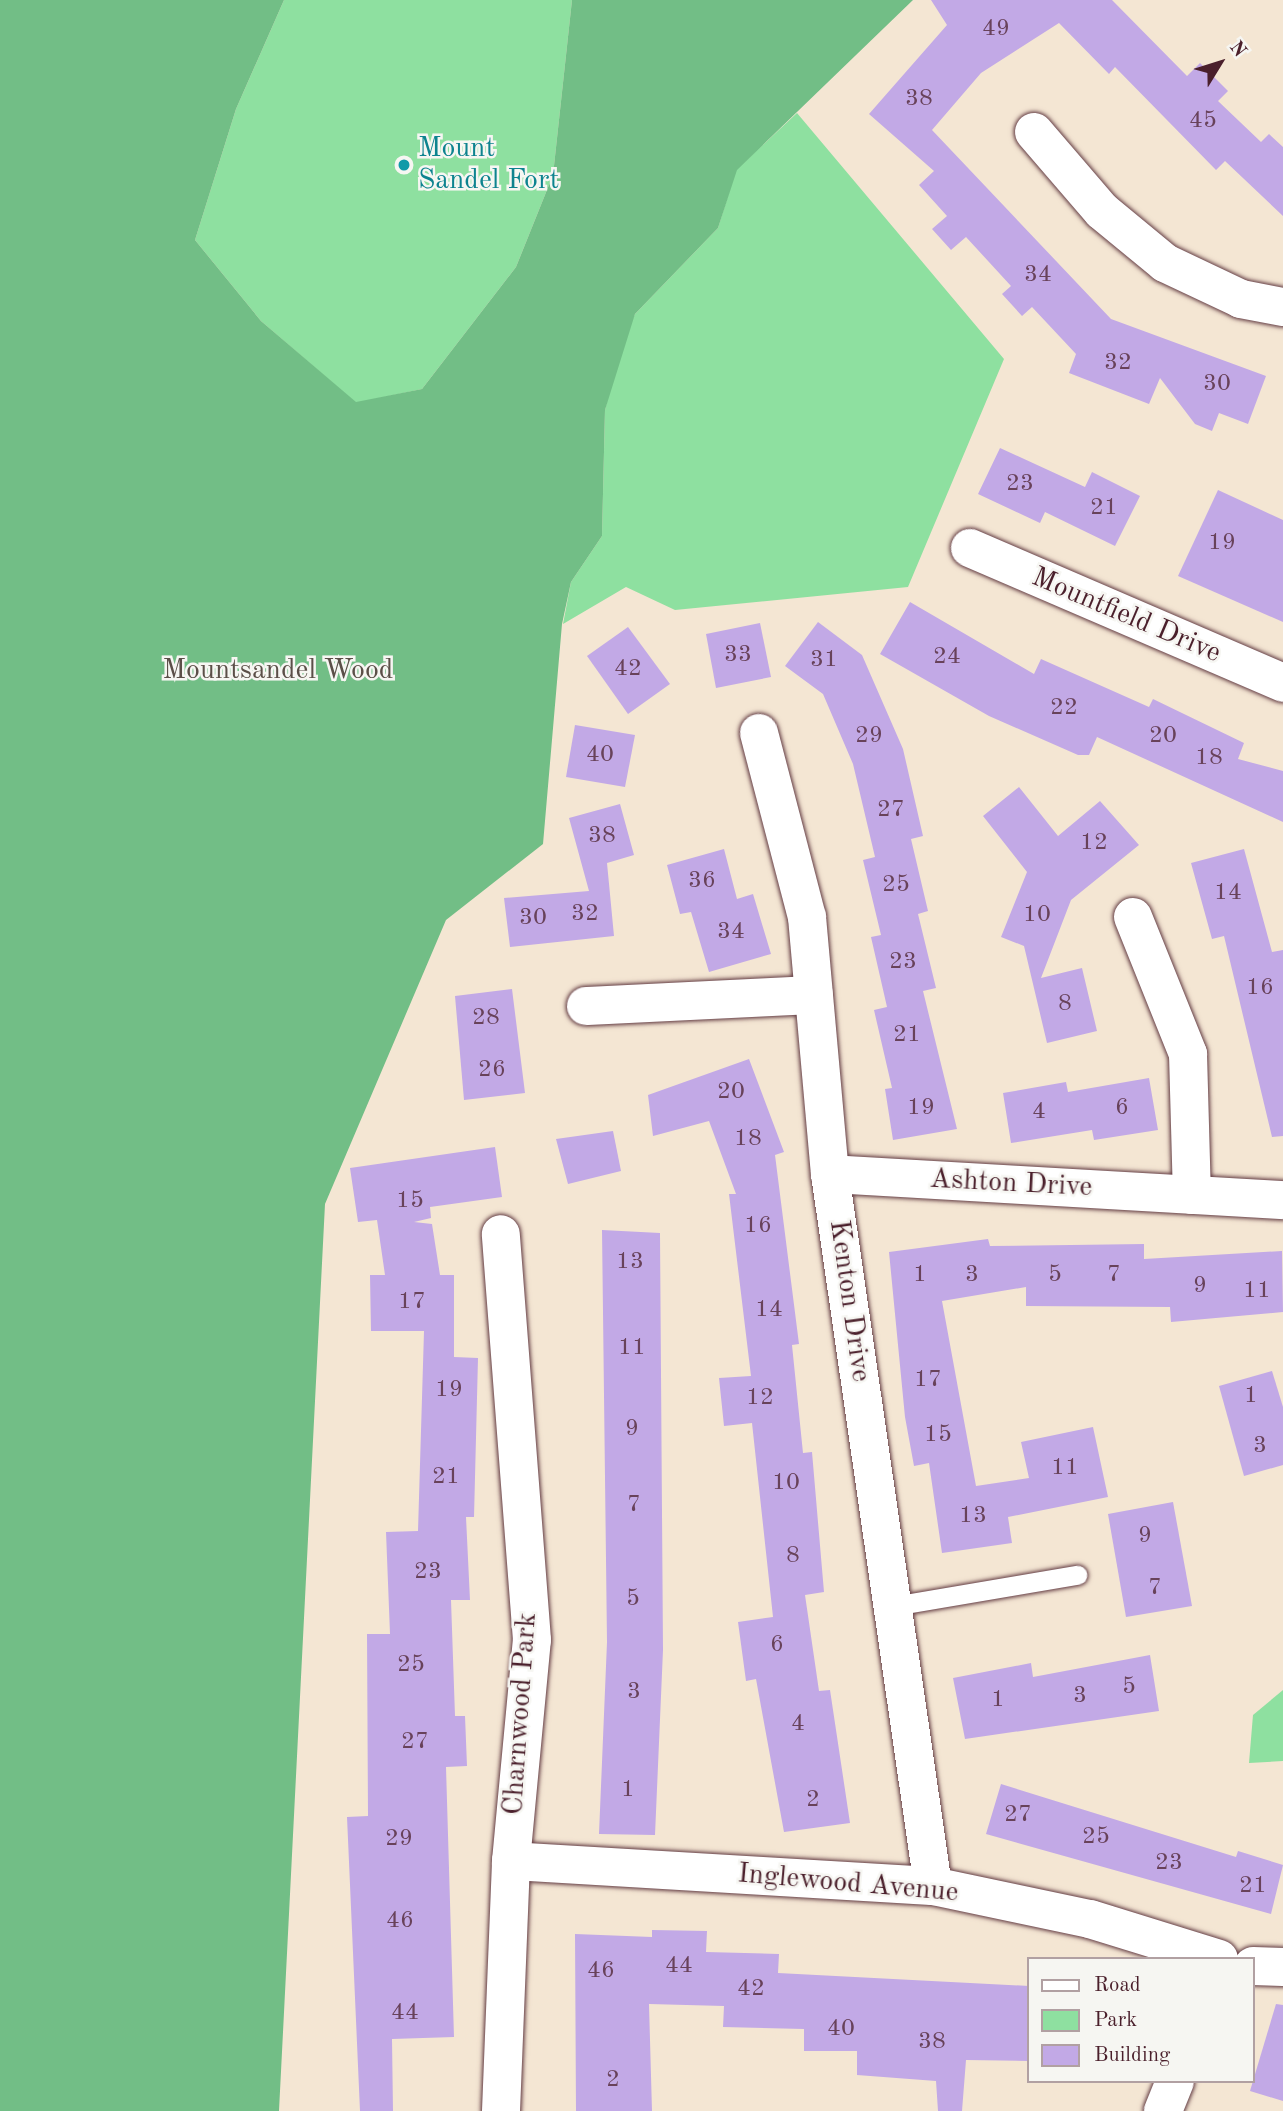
<!DOCTYPE html>
<style>
body{margin:0}
#map{position:relative;width:1283px;height:2111px;overflow:hidden;background:#f4e6d3;font-family:"Old Standard TT",serif}
div>[style]{position:absolute}
.green>*{inset:0;background:#8ee0a0}
.forest>*{inset:0;background:#72be86}
.building>*{inset:0;background:#c2a9e6}
.roads{filter:drop-shadow(0 0 2px #643d44) drop-shadow(0 0 2px #643d44)}
.lane>*{height:19px;margin:-9.5px;padding:0 9.5px;transform-origin:9.5px;border-radius:9.5px;background:#fff}
.street>*{height:38px;margin:-19px;padding:0 19px;transform-origin:19px;border-radius:19px;background:#fff}
.dots>*{width:19px;height:19px;translate:-50% -50%;box-sizing:border-box;border:4px solid #f6f6f2;border-radius:50%}
span{translate:-50% -50%;white-space:nowrap;text-align:center;line-height:1.15;-webkit-text-stroke:5px #f6f6f2;paint-order:stroke}
.number-label{font-size:24px;color:#68425a}
.number-label span{-webkit-text-stroke-width:0}
.culture-label{font-size:28px;color:#0d838f}
.left{translate:0 -50%;text-align:left}
.street-label{font-size:28px;color:#4a1f2b}
.park-label{font-size:28px;color:#5b4f48}
.legend{position:absolute;left:1027px;top:1957px;width:228px;height:126px;box-sizing:border-box;background:#f6f6f2;border:2px solid #b1a0a2;margin:0;padding:9px 12px;list-style:none;font-size:21px;color:#4a1f2b}
.legend li{display:flex;align-items:center;gap:14px;height:35px}
.legend b{width:35px;border:2px solid #b1a0a2}
.north{position:absolute;left:1185px;top:28px;width:70px;height:70px;-webkit-text-stroke:5px #f6f6f2;paint-order:stroke;rotate:52deg;font-size:19px;font-weight:700;line-height:28px;text-align:center;color:#4a1f2b}
.north::after{content:'';display:block;margin:auto;width:24px;height:32px;background:#4a1f2b;clip-path:polygon(50% 0,100% 100%,50% 72%,0 100%)}
</style>
<div id="map">
<div class="green">
<i style="clip-path:polygon(284px 0,572px 0,553px 175px,516px 267px,422px 389px,356px 403px,261px 321px,195px 240px,236px 109px)"></i>
<i style="clip-path:polygon(797px 113px,1004px 359px,908px 587px,675px 610px,626px 587px,563px 624px,571px 582px,602px 536px,605px 410px,620px 347px,635px 314px,718px 228px,736px 170px)"></i>
<i style="clip-path:polygon(1283px 1690px,1283px 1761px,1249px 1763px,1253px 1715px)"></i>
</div>
<div class="forest">
<i style="clip-path:polygon(0 0,284px 0,236px 109px,195px 240px,261px 321px,356px 402px,422px 389px,516px 267px,553px 175px,572px 0,913px 0,737px 170px,718px 228px,635px 314px,605px 410px,602px 536px,571px 582px,562px 624px,543px 844px,446px 920px,325px 1204px,279px 2111px,0 2111px)"></i>
</div>
<div class="building">
<i style="clip-path:polygon(931px 0,1112px 0,1187px 76px,1200px 63px,1228px 91px,1218px 101px,1261px 142px,1269px 134px,1283px 147px,1283px 216px,1225px 161px,1216px 170px,1115px 67px,1109px 74px,1059px 23px,981px 73px,932px 130px,1111px 319px,1266px 376px,1248px 424px,1219px 413px,1212px 431px,1195px 424px,1160px 378px,1149px 404px,1069px 373px,1076px 354px,1032px 307px,1022px 316px,1002px 294px,1011px 286px,966px 237px,951px 250px,932px 229px,947px 216px,919px 185px,934px 171px,869px 114px,947px 25px)"></i>
<i style="clip-path:polygon(1000px 448px,1085px 487px,1092px 472px,1140px 496px,1115px 546px,1045px 512px,1040px 523px,978px 494px)"></i>
<i style="clip-path:polygon(1218px 490px,1283px 520px,1283px 622px,1178px 576px)"></i>
<i style="clip-path:polygon(910px 602px,1034px 674px,1041px 659px,1149px 707px,1153px 699px,1244px 743px,1238px 759px,1283px 771px,1283px 822px,1097px 737px,1089px 755px,1078px 755px,989px 716px,880px 654px)"></i>
<i style="clip-path:polygon(818px 622px,862px 655px,903px 749px,923px 836px,911px 839px,928px 911px,918px 914px,936px 988px,923px 991px,957px 1129px,893px 1140px,885px 1089px,892px 1088px,874px 1010px,887px 1007px,871px 937px,881px 935px,863px 860px,875px 857px,853px 764px,823px 694px,785px 666px)"></i>
<i style="clip-path:polygon(760px 623px,771px 677px,716px 688px,706px 634px)"></i>
<i style="clip-path:polygon(628px 627px,670px 684px,628px 714px,587px 656px)"></i>
<i style="clip-path:polygon(575px 725px,635px 735px,625px 787px,566px 777px)"></i>
<i style="clip-path:polygon(1019px 787px,1058px 836px,1100px 801px,1139px 845px,1071px 900px,1041px 978px,1082px 968px,1097px 1031px,1047px 1043px,1024px 946px,1001px 937px,1027px 872px,983px 816px)"></i>
<i style="clip-path:polygon(620px 804px,634px 855px,607px 863px,614px 936px,510px 947px,504px 898px,589px 891px,569px 818px)"></i>
<i style="clip-path:polygon(724px 849px,737px 899px,753px 894px,771px 954px,709px 972px,691px 912px,680px 914px,667px 865px)"></i>
<i style="clip-path:polygon(1244px 849px,1272px 952px,1283px 950px,1283px 1136px,1272px 1137px,1224px 936px,1212px 939px,1191px 863px)"></i>
<i style="clip-path:polygon(512px 989px,525px 1093px,464px 1100px,455px 996px)"></i>
<i style="clip-path:polygon(749px 1059px,784px 1152px,775px 1155px,799px 1344px,792px 1345px,803px 1453px,812px 1452px,824px 1592px,805px 1595px,819px 1691px,830px 1690px,850px 1823px,784px 1832px,756px 1679px,746px 1681px,738px 1622px,773px 1617px,752px 1423px,724px 1426px,719px 1378px,751px 1376px,729px 1194px,736px 1194px,709px 1121px,653px 1136px,648px 1095px)"></i>
<i style="clip-path:polygon(1149px 1078px,1158px 1130px,1094px 1140px,1092px 1130px,1011px 1143px,1003px 1093px,1066px 1082px,1068px 1092px)"></i>
<i style="clip-path:polygon(613px 1131px,621px 1171px,568px 1184px,556px 1139px)"></i>
<i style="clip-path:polygon(495px 1147px,502px 1197px,430px 1207px,431px 1218px,414px 1222px,432px 1224px,440px 1275px,454px 1275px,454px 1357px,478px 1358px,474px 1517px,466px 1517px,470px 1600px,451px 1600px,455px 1716px,465px 1716px,467px 1766px,446px 1767px,454px 2037px,392px 2039px,393px 2111px,360px 2111px,347px 1817px,368px 1816px,367px 1634px,390px 1634px,386px 1532px,418px 1531px,424px 1331px,371px 1331px,370px 1275px,385px 1275px,377px 1220px,358px 1222px,350px 1168px)"></i>
<i style="clip-path:polygon(602px 1230px,660px 1233px,663px 1650px,655px 1835px,599px 1834px,607px 1642px)"></i>
<i style="clip-path:polygon(988px 1239px,990px 1246px,1144px 1244px,1144px 1259px,1282px 1251px,1283px 1312px,1171px 1322px,1170px 1307px,1026px 1306px,1026px 1287px,942px 1301px,976px 1486px,1029px 1478px,1021px 1442px,1093px 1427px,1108px 1497px,1008px 1517px,1012px 1543px,942px 1553px,929px 1463px,914px 1466px,905px 1417px,889px 1252px)"></i>
<i style="clip-path:polygon(1272px 1371px,1283px 1407px,1283px 1465px,1244px 1476px,1219px 1386px)"></i>
<i style="clip-path:polygon(1173px 1502px,1192px 1606px,1126px 1617px,1108px 1514px)"></i>
<i style="clip-path:polygon(1150px 1655px,1159px 1711px,965px 1739px,953px 1678px,1031px 1663px,1033px 1677px)"></i>
<i style="clip-path:polygon(1001px 1784px,1236px 1857px,1238px 1851px,1283px 1865px,1271px 1914px,986px 1834px)"></i>
<i style="clip-path:polygon(652px 1930px,707px 1931px,706px 1952px,779px 1954px,778px 1973px,1029px 1986px,1029px 2061px,966px 2060px,962px 2111px,938px 2111px,936px 2081px,857px 2075px,857px 2051px,804px 2051px,804px 2029px,723px 2027px,724px 2006px,649px 2004px,652px 2111px,576px 2111px,575px 1934px,652px 1937px)"></i>
<i style="clip-path:polygon(1276px 2004px,1283px 2005px,1283px 2101px,1250px 2091px)"></i>
</div>
<div class="roads">
<div class="lane">
<i style="left:893px;top:1606px;width:187px;rotate:-9.6deg"></i>
</div>
<div class="street">
<i style="left:1034px;top:132px;width:104px;rotate:49.3deg"></i>
<i style="left:1102px;top:211px;width:82px;rotate:39.5deg"></i>
<i style="left:1165px;top:263px;width:84px;rotate:25.3deg"></i>
<i style="left:1241px;top:299px;width:43px;rotate:10.8deg"></i>
<i style="left:970px;top:548px;width:341px;rotate:23.3deg"></i>
<i style="left:759px;top:733px;width:190px;rotate:75.4deg"></i>
<i style="left:807px;top:917px;width:258px;rotate:84.9deg"></i>
<i style="left:830px;top:1174px;width:719px;rotate:81.77deg"></i>
<i style="left:1133px;top:917px;width:148px;rotate:68.1deg"></i>
<i style="left:1188px;top:1054px;width:141px;rotate:88.4deg"></i>
<i style="left:586px;top:1006px;width:228px;rotate:-2.8deg"></i>
<i style="left:830px;top:1174px;width:454px;rotate:3.3deg"></i>
<i style="left:511px;top:1861px;width:423px;rotate:3.4deg"></i>
<i style="left:933px;top:1886px;width:160px;rotate:11.9deg"></i>
<i style="left:1090px;top:1919px;width:135px;rotate:17.2deg"></i>
<i style="left:1253px;top:1966px;width:30px;rotate:2deg"></i>
<i style="left:501px;top:2111px;width:250px;rotate:-87.7deg"></i>
<i style="left:511px;top:1861px;width:222px;rotate:-84.6deg"></i>
<i style="left:532px;top:1640px;width:407px;rotate:-94.4deg"></i>
<i style="left:1163px;top:2111px;width:32px;rotate:-68deg"></i>
</div>
</div>
<div class="dots">
<i style="left:404px;top:165px;background:#0f9aa8"></i>
</div>
<div class="number-label">
<span style="left:996px;top:30px">49</span>
<span style="left:919px;top:100px">38</span>
<span style="left:1203px;top:122px">45</span>
<span style="left:1038px;top:276px">34</span>
<span style="left:1118px;top:364px">32</span>
<span style="left:1217px;top:385px">30</span>
<span style="left:1020px;top:485px">23</span>
<span style="left:1104px;top:509px">21</span>
<span style="left:1222px;top:544px">19</span>
<span style="left:738px;top:656px">33</span>
<span style="left:947px;top:658px">24</span>
<span style="left:824px;top:661px">31</span>
<span style="left:628px;top:670px">42</span>
<span style="left:1064px;top:709px">22</span>
<span style="left:869px;top:737px">29</span>
<span style="left:1163px;top:737px">20</span>
<span style="left:600px;top:756px">40</span>
<span style="left:1209px;top:759px">18</span>
<span style="left:891px;top:811px">27</span>
<span style="left:602px;top:837px">38</span>
<span style="left:1094px;top:844px">12</span>
<span style="left:702px;top:882px">36</span>
<span style="left:896px;top:886px">25</span>
<span style="left:1228px;top:894px">14</span>
<span style="left:585px;top:915px">32</span>
<span style="left:1037px;top:916px">10</span>
<span style="left:533px;top:919px">30</span>
<span style="left:731px;top:933px">34</span>
<span style="left:903px;top:963px">23</span>
<span style="left:1260px;top:989px">16</span>
<span style="left:1065px;top:1005px">8</span>
<span style="left:486px;top:1019px">28</span>
<span style="left:907px;top:1036px">21</span>
<span style="left:492px;top:1071px">26</span>
<span style="left:731px;top:1093px">20</span>
<span style="left:921px;top:1109px">19</span>
<span style="left:1122px;top:1109px">6</span>
<span style="left:1039px;top:1113px">4</span>
<span style="left:748px;top:1140px">18</span>
<span style="left:410px;top:1202px">15</span>
<span style="left:758px;top:1227px">16</span>
<span style="left:630px;top:1263px">13</span>
<span style="left:920px;top:1276px">1</span>
<span style="left:972px;top:1276px">3</span>
<span style="left:1055px;top:1276px">5</span>
<span style="left:1114px;top:1276px">7</span>
<span style="left:1200px;top:1287px">9</span>
<span style="left:1257px;top:1292px">11</span>
<span style="left:412px;top:1303px">17</span>
<span style="left:769px;top:1311px">14</span>
<span style="left:632px;top:1349px">11</span>
<span style="left:928px;top:1381px">17</span>
<span style="left:449px;top:1391px">19</span>
<span style="left:1251px;top:1397px">1</span>
<span style="left:760px;top:1399px">12</span>
<span style="left:632px;top:1430px">9</span>
<span style="left:938px;top:1436px">15</span>
<span style="left:1260px;top:1447px">3</span>
<span style="left:1065px;top:1469px">11</span>
<span style="left:446px;top:1478px">21</span>
<span style="left:786px;top:1484px">10</span>
<span style="left:634px;top:1506px">7</span>
<span style="left:973px;top:1517px">13</span>
<span style="left:1145px;top:1537px">9</span>
<span style="left:793px;top:1557px">8</span>
<span style="left:428px;top:1573px">23</span>
<span style="left:1155px;top:1589px">7</span>
<span style="left:633px;top:1600px">5</span>
<span style="left:777px;top:1646px">6</span>
<span style="left:411px;top:1666px">25</span>
<span style="left:1129px;top:1688px">5</span>
<span style="left:634px;top:1693px">3</span>
<span style="left:1080px;top:1697px">3</span>
<span style="left:998px;top:1701px">1</span>
<span style="left:798px;top:1725px">4</span>
<span style="left:415px;top:1743px">27</span>
<span style="left:628px;top:1791px">1</span>
<span style="left:813px;top:1801px">2</span>
<span style="left:1018px;top:1816px">27</span>
<span style="left:1096px;top:1838px">25</span>
<span style="left:399px;top:1840px">29</span>
<span style="left:1169px;top:1864px">23</span>
<span style="left:1253px;top:1887px">21</span>
<span style="left:400px;top:1922px">46</span>
<span style="left:679px;top:1967px">44</span>
<span style="left:601px;top:1972px">46</span>
<span style="left:751px;top:1990px">42</span>
<span style="left:405px;top:2014px">44</span>
<span style="left:841px;top:2030px">40</span>
<span style="left:932px;top:2043px">38</span>
<span style="left:613px;top:2081px">2</span>
</div>
<div class="culture-label">
<span class="left" style="left:418px;top:165px">Mount<br>Sandel Fort</span>
</div>
<div class="street-label">
<span style="left:1126px;top:616px;rotate:23deg">Mountfield Drive</span>
<span style="left:1011px;top:1184px;rotate:3deg">Ashton Drive</span>
<span style="left:849px;top:1301px;rotate:82deg">Kenton Drive</span>
<span style="left:521px;top:1714px;rotate:-86deg">Charnwood Park</span>
<span style="left:848px;top:1884px;rotate:5deg">Inglewood Avenue</span>
</div>
<div class="park-label">
<span style="left:278px;top:671px">Mountsandel Wood</span>
</div>
<ul class="legend">
<li><b style="height:9px;background:#fff"></b>Road</li>
<li><b style="height:19px;background:#8ee0a0"></b>Park</li>
<li><b style="height:19px;background:#c2a9e6"></b>Building</li>
</ul>
<div class="north">N</div>
</div>
